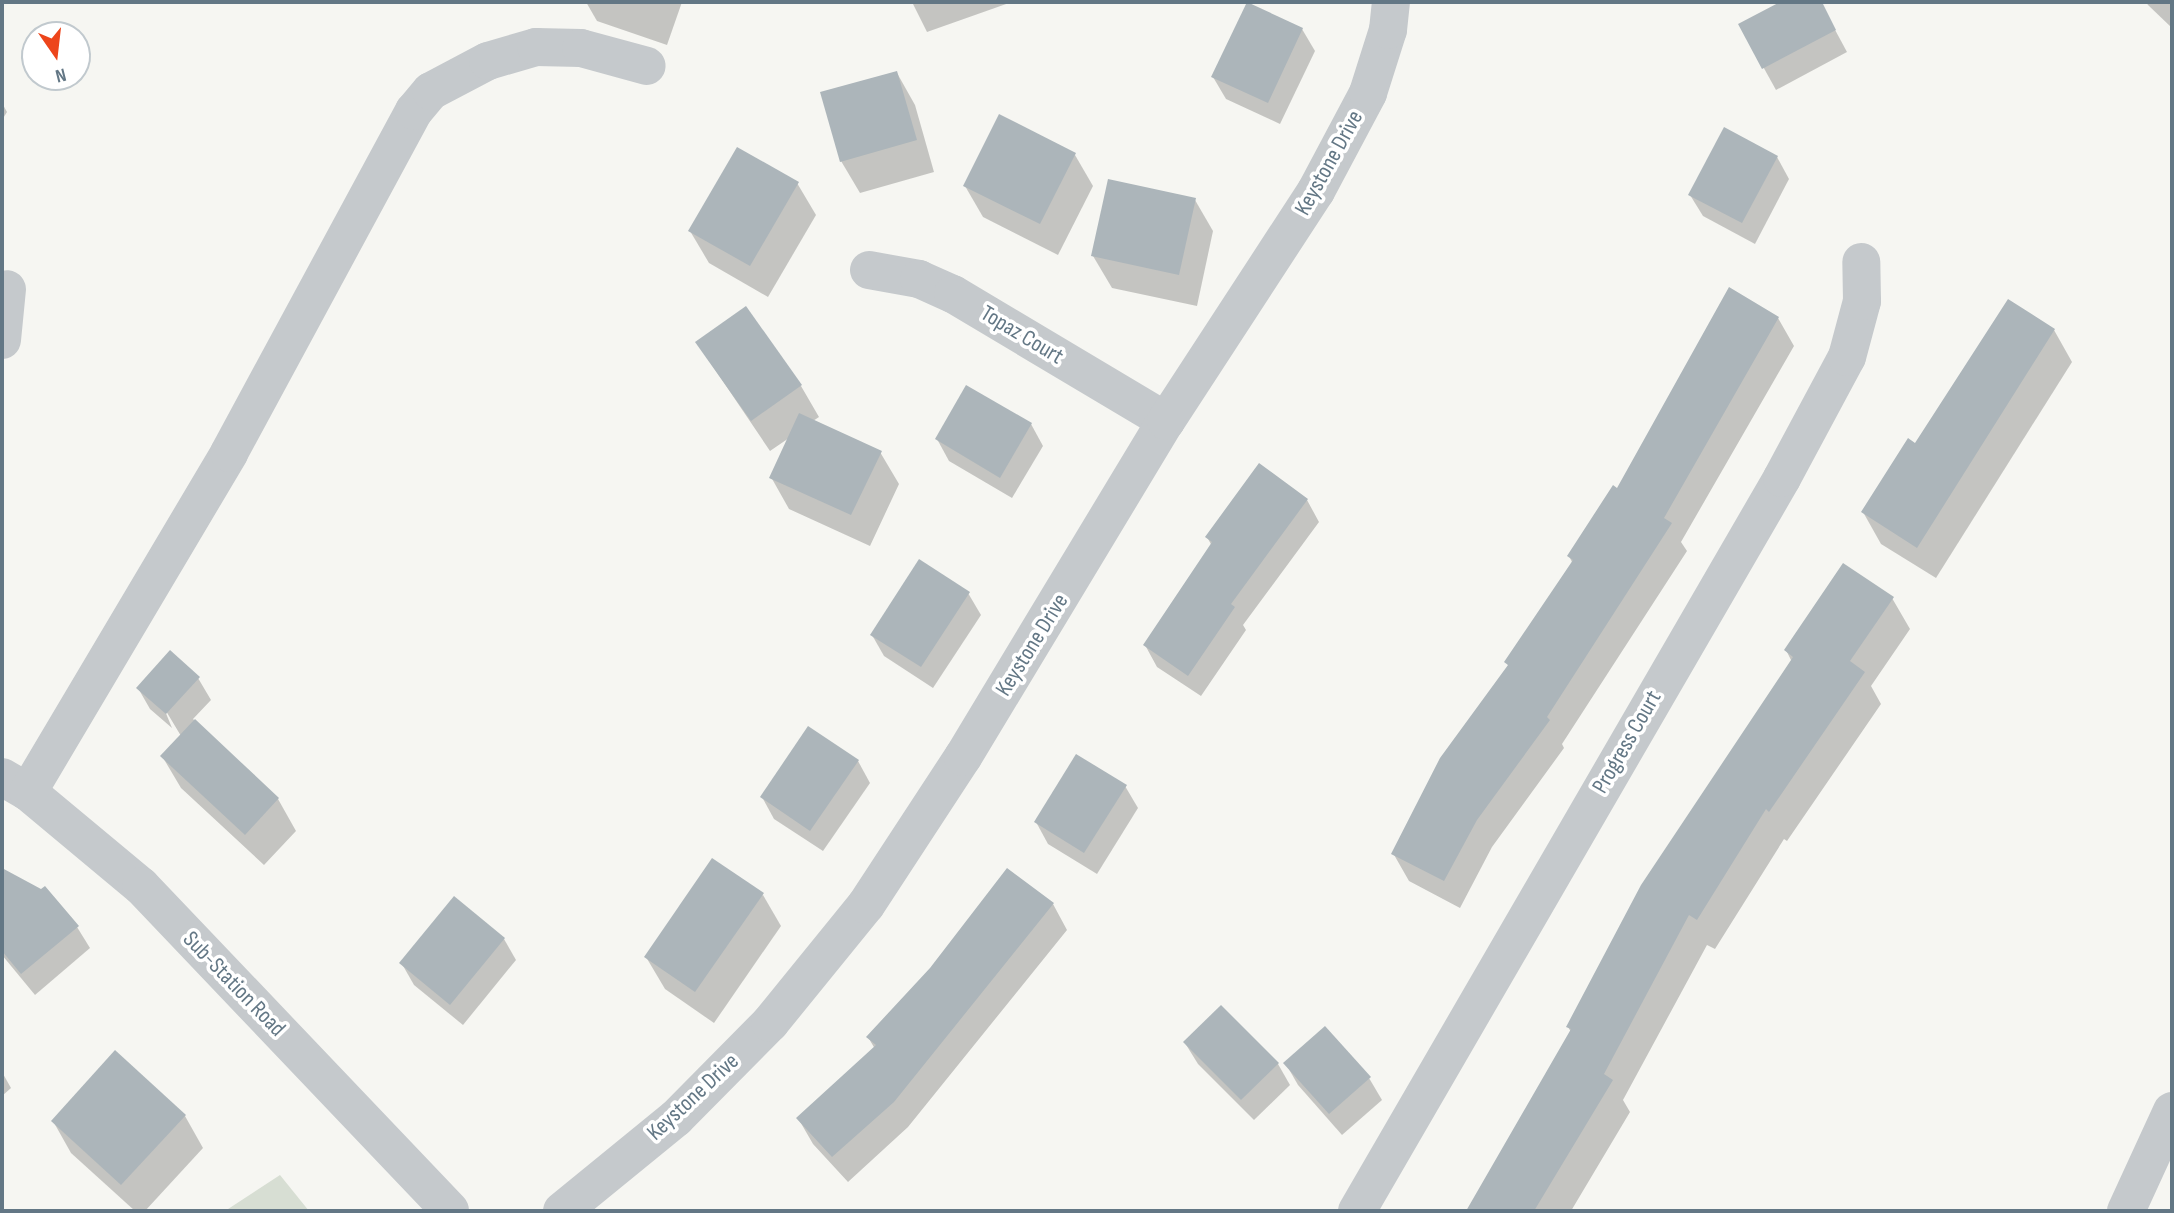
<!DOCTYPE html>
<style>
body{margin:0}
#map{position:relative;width:2174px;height:1213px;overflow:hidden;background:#f6f6f2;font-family:"Sofia Sans Condensed",sans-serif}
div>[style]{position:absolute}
.green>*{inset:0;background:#d7ded3}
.shadow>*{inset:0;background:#0003}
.building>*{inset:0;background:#acb5ba}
.minor>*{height:38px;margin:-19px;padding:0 19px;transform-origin:19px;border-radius:19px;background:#c5c9cc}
span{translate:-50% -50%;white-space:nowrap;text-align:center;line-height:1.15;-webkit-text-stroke:7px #fff;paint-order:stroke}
.street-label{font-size:23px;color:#637785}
.frame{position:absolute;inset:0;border:4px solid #637785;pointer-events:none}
.north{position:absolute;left:21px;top:21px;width:70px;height:70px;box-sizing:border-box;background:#fff;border:2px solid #c1c9ce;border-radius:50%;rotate:166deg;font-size:19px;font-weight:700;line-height:28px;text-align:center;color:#637785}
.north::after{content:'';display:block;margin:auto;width:24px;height:32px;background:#ed451b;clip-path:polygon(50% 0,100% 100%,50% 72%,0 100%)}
</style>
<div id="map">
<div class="green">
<i style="clip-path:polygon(280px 1175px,309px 1211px,225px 1211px)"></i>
</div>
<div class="shadow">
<i style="clip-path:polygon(586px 2px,682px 2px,667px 45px,597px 21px)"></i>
<i style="clip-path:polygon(912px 2px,1008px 2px,1009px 3px,927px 32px)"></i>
<i style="clip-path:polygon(1784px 2px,1820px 2px,1847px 52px,1776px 90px,1740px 25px)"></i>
<i style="clip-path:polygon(2146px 2px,2172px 2px,2172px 28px,2148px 5px)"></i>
<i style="clip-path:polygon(1302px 29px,1315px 51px,1280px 124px,1226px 99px,1213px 77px)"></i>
<i style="clip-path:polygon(897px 73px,915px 105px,934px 172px,860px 193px,841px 161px)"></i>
<i style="clip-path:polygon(2px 103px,7px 112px,2px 120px)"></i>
<i style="clip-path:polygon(1075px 155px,1093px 186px,1058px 255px,983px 217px,965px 186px)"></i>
<i style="clip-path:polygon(1777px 157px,1789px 179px,1755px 244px,1703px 216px,1690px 195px)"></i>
<i style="clip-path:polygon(797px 183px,816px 215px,768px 297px,709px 263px,690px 231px)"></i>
<i style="clip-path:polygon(1195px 200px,1213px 231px,1197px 306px,1112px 288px,1093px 256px)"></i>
<i style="clip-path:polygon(1778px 318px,1794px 346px,1681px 542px,1687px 551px,1562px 744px,1564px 748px,1492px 847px,1460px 908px,1409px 881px,1393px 853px,1509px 666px,1506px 662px,1573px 564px,1569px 556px,1618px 490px)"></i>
<i style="clip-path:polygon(2054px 330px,2072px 362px,1936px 578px,1881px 544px,1863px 512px,1916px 445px)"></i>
<i style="clip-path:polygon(697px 343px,801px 386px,819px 417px,813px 421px,880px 452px,899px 484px,870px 546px,789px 509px,771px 477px,789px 438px,770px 451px)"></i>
<i style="clip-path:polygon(1031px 424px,1043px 446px,1012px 498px,949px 461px,937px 439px)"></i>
<i style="clip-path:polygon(1307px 500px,1319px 522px,1243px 625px,1246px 630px,1201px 696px,1157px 667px,1145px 645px,1212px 546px,1207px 537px)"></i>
<i style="clip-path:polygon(968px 593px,981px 615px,933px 688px,884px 656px,872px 635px)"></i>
<i style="clip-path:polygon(1892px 598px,1910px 629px,1871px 686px,1881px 704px,1787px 841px,1784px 839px,1715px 949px,1707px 945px,1623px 1100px,1630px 1112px,1571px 1211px,1467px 1211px,1571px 1032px,1568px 1027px,1792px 662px,1786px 650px)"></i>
<i style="clip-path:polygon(198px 678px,211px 700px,193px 719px,278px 799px,296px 831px,264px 865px,181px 788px,162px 756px,181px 736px,163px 706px,172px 728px,150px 709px,138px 688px)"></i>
<i style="clip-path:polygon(858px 761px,870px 783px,823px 851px,774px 819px,762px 797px)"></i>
<i style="clip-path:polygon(1125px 786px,1138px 808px,1097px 874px,1048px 844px,1036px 822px)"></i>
<i style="clip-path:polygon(2px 870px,41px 891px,77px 927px,90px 948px,35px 995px,2px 955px)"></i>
<i style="clip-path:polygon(763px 895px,781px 926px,714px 1023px,665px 989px,646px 957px)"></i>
<i style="clip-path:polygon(1053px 904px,1067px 930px,908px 1127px,848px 1182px,813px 1144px,798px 1118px,875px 1049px,868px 1037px)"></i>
<i style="clip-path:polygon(504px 939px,516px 960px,463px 1025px,414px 985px,402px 964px)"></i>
<i style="clip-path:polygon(1185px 1043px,1278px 1064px,1290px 1085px,1254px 1120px,1198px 1064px)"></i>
<i style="clip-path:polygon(1286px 1064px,1369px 1078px,1382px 1100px,1342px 1135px,1298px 1085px)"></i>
<i style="clip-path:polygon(2px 1072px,11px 1088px,2px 1096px)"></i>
<i style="clip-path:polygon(185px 1116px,203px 1148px,145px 1211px,135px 1211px,71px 1153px,53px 1121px)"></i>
</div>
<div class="building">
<i style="clip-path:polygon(1247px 2px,1303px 28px,1268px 103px,1211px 77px)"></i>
<i style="clip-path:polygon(1780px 2px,1822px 2px,1836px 30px,1762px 69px,1738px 24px)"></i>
<i style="clip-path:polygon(897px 71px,917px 140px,840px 162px,820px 92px)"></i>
<i style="clip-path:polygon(999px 114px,1076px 153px,1040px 224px,963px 186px)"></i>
<i style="clip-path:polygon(1724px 127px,1778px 156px,1742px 223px,1688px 195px)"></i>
<i style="clip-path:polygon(737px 147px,799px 182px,750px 266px,688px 231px)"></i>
<i style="clip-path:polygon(1108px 179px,1196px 198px,1179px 275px,1091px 256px)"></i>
<i style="clip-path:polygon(1729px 287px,1779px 317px,1664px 518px,1672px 523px,1547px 717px,1550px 720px,1477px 820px,1444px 881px,1391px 854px,1440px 758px,1508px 665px,1504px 662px,1573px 560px,1567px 556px,1613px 485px,1617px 488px)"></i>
<i style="clip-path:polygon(2008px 299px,2055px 329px,1917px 548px,1861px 512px,1908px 438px,1915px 443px)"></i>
<i style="clip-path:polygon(746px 306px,802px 385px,751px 421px,695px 342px)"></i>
<i style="clip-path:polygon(966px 385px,1032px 423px,1000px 478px,935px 439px)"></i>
<i style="clip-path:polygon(799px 413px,882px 451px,851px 515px,769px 478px)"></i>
<i style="clip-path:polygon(1259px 463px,1308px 499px,1231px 604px,1235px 607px,1188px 676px,1143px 645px,1212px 542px,1205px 537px)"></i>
<i style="clip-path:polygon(919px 559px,970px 592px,921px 667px,870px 635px)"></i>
<i style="clip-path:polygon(1843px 563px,1894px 597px,1850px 661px,1865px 672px,1769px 812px,1766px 809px,1697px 920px,1689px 915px,1604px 1074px,1613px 1080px,1534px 1211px,1466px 1211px,1571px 1029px,1566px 1027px,1641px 885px,1793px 657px,1784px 650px)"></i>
<i style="clip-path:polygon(170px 650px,200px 677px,166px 714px,136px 688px)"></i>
<i style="clip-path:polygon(195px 719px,279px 798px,245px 835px,160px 756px)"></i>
<i style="clip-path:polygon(808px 726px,859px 760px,810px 831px,760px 797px)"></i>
<i style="clip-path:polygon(1076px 754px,1127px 785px,1084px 853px,1034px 822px)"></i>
<i style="clip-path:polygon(712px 858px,764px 893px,695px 992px,644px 957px)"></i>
<i style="clip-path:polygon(2px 868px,41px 889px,45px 886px,79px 926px,21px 974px,2px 951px)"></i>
<i style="clip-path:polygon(1007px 868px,1054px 903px,894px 1102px,832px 1157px,796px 1118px,876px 1045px,866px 1037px,930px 968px)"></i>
<i style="clip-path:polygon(454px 896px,505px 938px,450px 1005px,399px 963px)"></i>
<i style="clip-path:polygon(1221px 1005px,1279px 1063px,1241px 1100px,1183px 1042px)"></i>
<i style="clip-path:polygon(1325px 1026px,1371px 1077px,1329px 1114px,1283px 1063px)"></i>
<i style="clip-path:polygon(115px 1050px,186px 1115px,121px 1185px,51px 1121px)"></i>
</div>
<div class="minor">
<i style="left:869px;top:270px;width:51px;rotate:10.2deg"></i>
<i style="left:919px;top:279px;width:37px;rotate:24deg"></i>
<i style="left:953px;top:294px;width:248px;rotate:30.8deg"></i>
<i style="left:2px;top:340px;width:51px;rotate:-84.4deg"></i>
<i style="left:2px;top:777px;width:30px;rotate:30deg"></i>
<i style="left:28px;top:792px;width:147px;rotate:39.8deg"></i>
<i style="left:141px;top:886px;width:448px;rotate:46.4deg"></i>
<i style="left:28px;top:792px;width:394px;rotate:-59.3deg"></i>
<i style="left:229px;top:453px;width:389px;rotate:-61.6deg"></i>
<i style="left:414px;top:111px;width:26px;rotate:-50deg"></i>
<i style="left:431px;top:91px;width:64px;rotate:-27.8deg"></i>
<i style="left:488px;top:61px;width:50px;rotate:-16.3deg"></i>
<i style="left:536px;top:47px;width:45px;rotate:1.3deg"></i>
<i style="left:581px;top:48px;width:68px;rotate:15.3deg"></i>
<i style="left:562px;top:1211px;width:147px;rotate:-39.2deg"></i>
<i style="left:676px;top:1118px;width:134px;rotate:-45.3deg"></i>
<i style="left:770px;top:1023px;width:152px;rotate:-50.9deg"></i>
<i style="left:866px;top:905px;width:177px;rotate:-56.8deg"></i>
<i style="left:963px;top:757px;width:393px;rotate:-58.9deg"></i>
<i style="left:1166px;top:421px;width:275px;rotate:-56.9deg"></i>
<i style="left:1316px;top:191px;width:111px;rotate:-62deg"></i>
<i style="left:1368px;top:93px;width:66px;rotate:-72.4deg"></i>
<i style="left:1388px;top:30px;width:28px;rotate:-84deg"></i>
<i style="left:1357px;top:1211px;width:847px;rotate:-59.89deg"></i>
<i style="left:1782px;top:478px;width:137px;rotate:-61.8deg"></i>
<i style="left:1847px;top:357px;width:58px;rotate:-75deg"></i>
<i style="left:1862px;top:301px;width:39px;rotate:-91deg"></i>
<i style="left:2126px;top:1211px;width:110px;rotate:-65.3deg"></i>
</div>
<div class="street-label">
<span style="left:1329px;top:163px;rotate:-61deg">Keystone Drive</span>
<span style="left:1022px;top:335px;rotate:31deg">Topaz Court</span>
<span style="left:1032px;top:645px;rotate:-58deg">Keystone Drive</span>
<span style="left:1627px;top:742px;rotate:-60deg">Progress Court</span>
<span style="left:234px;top:984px;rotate:46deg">Sub-Station Road</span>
<span style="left:693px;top:1097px;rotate:-43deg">Keystone Drive</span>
</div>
<div class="frame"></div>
<div class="north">N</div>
</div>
